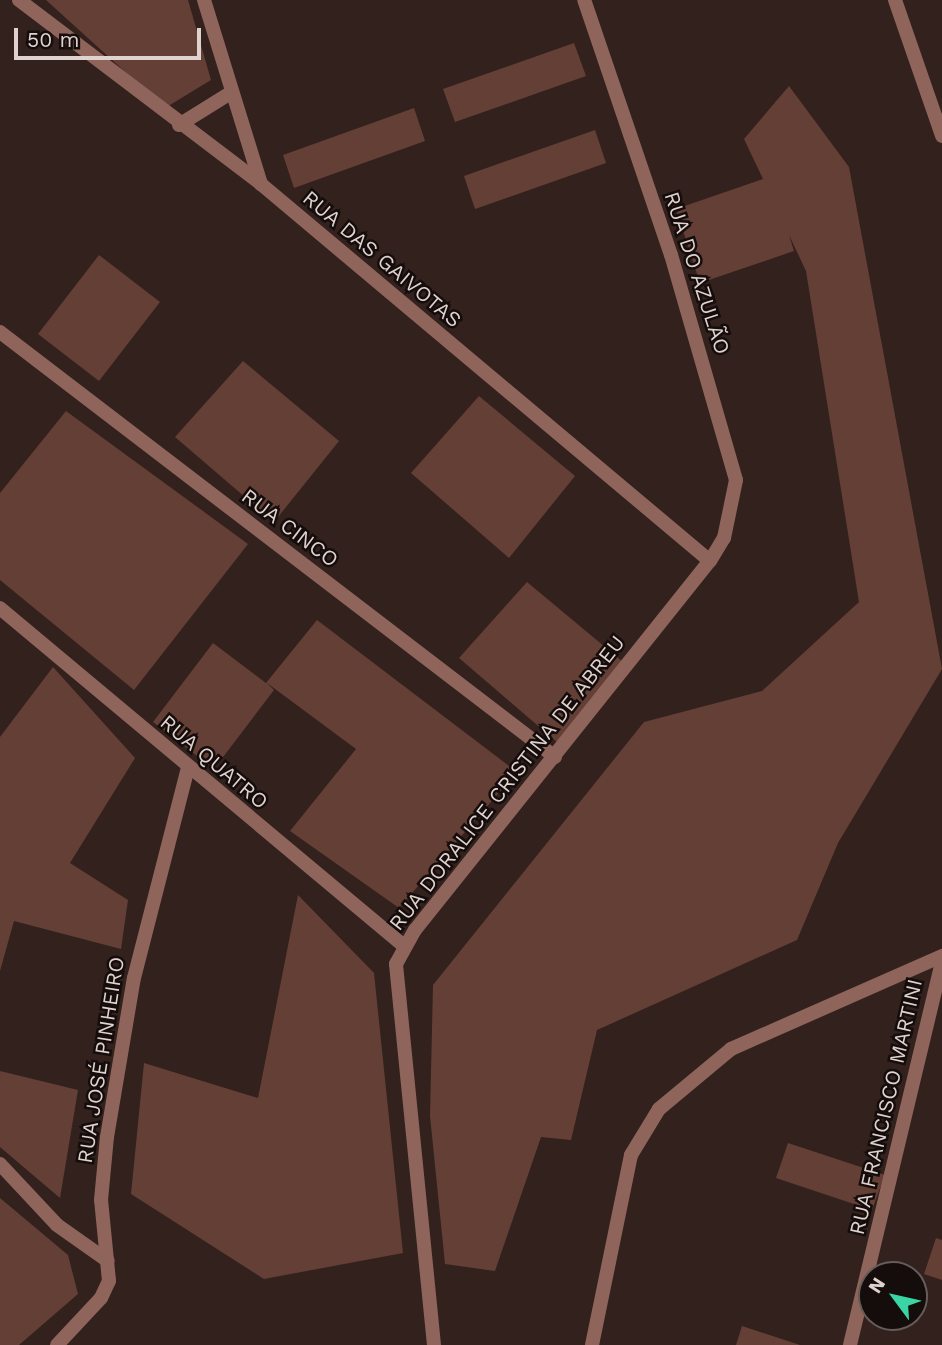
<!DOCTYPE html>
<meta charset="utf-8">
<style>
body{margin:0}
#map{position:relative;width:942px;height:1345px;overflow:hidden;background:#33211d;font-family:"Work Sans",sans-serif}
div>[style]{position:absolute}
.green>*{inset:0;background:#643f36}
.minor>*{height:14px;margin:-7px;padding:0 7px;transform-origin:7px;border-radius:7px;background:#8f655b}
span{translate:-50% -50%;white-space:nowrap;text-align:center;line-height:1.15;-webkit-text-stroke:5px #150d0b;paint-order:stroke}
.street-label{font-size:21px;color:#dfd2cf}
.north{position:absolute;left:858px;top:1261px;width:70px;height:70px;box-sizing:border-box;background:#150d0b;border:2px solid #665c59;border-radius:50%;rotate:303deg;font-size:19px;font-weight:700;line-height:28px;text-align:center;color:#dfd2cf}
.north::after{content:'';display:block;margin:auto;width:24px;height:32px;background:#3bd4a4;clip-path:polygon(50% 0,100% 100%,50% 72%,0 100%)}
.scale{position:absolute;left:14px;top:28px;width:187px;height:32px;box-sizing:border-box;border:4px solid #dfd2cf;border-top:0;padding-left:9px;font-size:21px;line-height:24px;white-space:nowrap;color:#dfd2cf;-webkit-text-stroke:5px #150d0b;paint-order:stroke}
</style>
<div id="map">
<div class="green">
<i style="clip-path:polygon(46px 0,188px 0,211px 80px,165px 108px)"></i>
<i style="clip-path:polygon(574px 43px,586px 76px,455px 122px,443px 89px)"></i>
<i style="clip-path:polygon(789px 86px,849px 167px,942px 669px,838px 843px,797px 940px,597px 1030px,571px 1140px,541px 1137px,495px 1271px,445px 1264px,430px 1116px,433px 985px,644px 722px,762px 691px,859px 602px,806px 271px,789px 235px,794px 251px,700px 283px,676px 209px,763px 179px,744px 139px)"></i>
<i style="clip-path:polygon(414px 108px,425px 141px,294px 188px,283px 155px)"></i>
<i style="clip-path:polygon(595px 130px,606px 163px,475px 209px,464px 176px)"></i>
<i style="clip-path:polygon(99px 255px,160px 302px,99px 381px,38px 334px)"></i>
<i style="clip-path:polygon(243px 361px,339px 441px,274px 522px,175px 437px)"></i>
<i style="clip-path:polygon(479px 396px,575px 476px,509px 558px,411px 473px)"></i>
<i style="clip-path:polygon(66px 411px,248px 544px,134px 690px,0 580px,0 493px)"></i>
<i style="clip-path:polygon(527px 582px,623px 662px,558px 743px,459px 658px)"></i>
<i style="clip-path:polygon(317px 620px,517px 772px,399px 908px,290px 831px,356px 749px,267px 683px,274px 690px,214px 769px,153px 722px,213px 643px,266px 683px)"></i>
<i style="clip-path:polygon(53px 667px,135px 758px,70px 863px,128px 900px,121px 949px,14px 921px,0 971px,0 737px)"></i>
<i style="clip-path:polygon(298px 895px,374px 973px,403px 1253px,264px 1279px,131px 1194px,144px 1063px,258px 1098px)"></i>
<i style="clip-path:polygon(0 1071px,78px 1090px,60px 1198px,0 1147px)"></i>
<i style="clip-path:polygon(788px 1143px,885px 1175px,872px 1210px,776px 1178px)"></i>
<i style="clip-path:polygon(0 1198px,68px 1255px,78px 1294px,19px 1345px,0 1345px)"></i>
<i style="clip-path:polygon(936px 1238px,942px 1240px,942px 1280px,924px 1274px)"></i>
<i style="clip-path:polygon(742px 1326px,800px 1345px,736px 1345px)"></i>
</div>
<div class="minor">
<i style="left:19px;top:0;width:304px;rotate:37.2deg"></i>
<i style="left:261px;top:184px;width:586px;rotate:40.02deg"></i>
<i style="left:204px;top:0;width:193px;rotate:72.8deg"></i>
<i style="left:895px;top:0;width:144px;rotate:70.9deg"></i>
<i style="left:179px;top:125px;width:62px;rotate:-31.9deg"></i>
<i style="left:0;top:332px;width:699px;rotate:37.44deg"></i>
<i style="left:0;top:608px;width:527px;rotate:39.92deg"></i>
<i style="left:0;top:1164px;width:83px;rotate:46.9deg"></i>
<i style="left:57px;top:1225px;width:62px;rotate:35.2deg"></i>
<i style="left:57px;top:1345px;width:64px;rotate:-46.9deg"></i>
<i style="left:101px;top:1298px;width:19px;rotate:-65deg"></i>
<i style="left:109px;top:1281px;width:81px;rotate:-95.6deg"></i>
<i style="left:101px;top:1200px;width:63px;rotate:-84.6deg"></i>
<i style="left:107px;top:1137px;width:161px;rotate:-80.4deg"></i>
<i style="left:134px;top:978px;width:217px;rotate:-75.6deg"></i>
<i style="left:434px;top:1345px;width:383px;rotate:-95.7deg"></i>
<i style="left:396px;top:964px;width:39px;rotate:-61deg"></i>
<i style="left:415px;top:930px;width:472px;rotate:-51.4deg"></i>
<i style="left:710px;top:561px;width:27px;rotate:-59deg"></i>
<i style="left:724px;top:538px;width:59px;rotate:-78.3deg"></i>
<i style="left:736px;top:480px;width:234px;rotate:-106.1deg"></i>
<i style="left:671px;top:255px;width:269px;rotate:-108.8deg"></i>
<i style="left:592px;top:1345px;width:194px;rotate:-78.4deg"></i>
<i style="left:631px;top:1155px;width:54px;rotate:-58.7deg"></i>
<i style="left:659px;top:1109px;width:94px;rotate:-39.8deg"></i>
<i style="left:731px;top:1049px;width:231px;rotate:-23.8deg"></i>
<i style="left:850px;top:1345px;width:395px;rotate:-76.5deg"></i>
</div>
<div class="street-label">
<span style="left:382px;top:259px;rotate:40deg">RUA DAS GAIVOTAS</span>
<span style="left:697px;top:273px;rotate:72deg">RUA DO AZULÃO</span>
<span style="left:290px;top:528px;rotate:37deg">RUA CINCO</span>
<span style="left:214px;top:762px;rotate:40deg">RUA QUATRO</span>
<span style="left:507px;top:783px;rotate:-52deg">RUA DORALICE CRISTINA DE ABREU</span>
<span style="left:101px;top:1060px;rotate:-81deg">RUA JOSÉ PINHEIRO</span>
<span style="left:886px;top:1107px;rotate:-77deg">RUA FRANCISCO MARTINI</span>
</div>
<div class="north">N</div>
<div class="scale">50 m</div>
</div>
